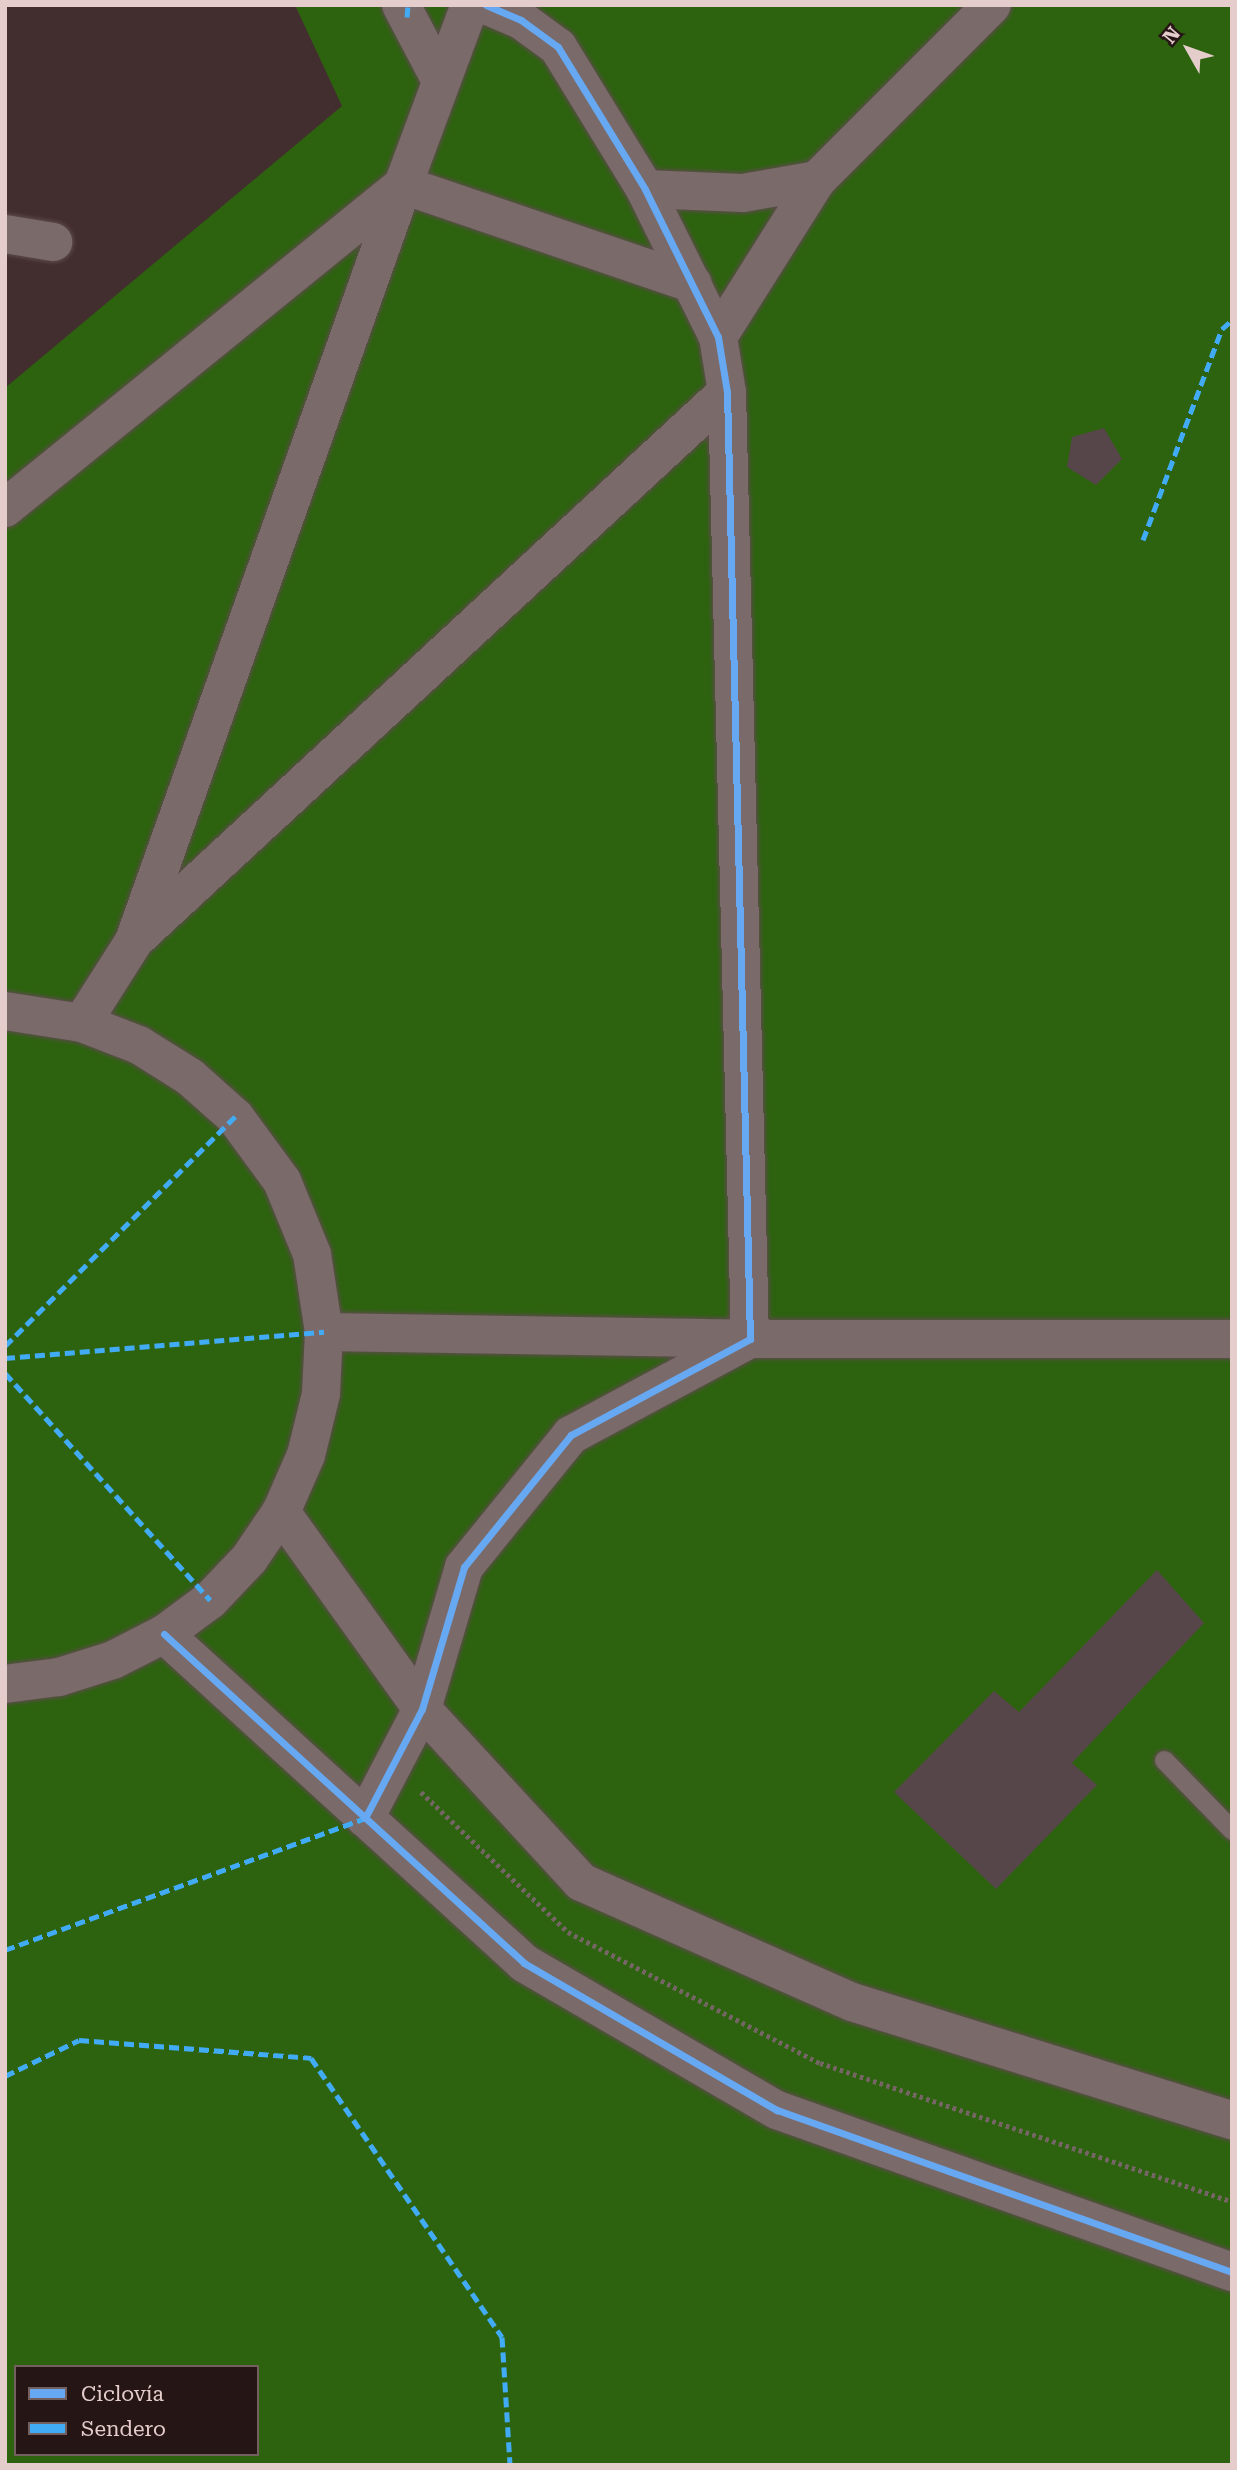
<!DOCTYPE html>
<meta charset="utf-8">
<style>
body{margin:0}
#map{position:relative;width:1237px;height:2470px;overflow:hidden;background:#432e2f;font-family:"Roboto Serif",serif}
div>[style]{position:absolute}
.forest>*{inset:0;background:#2d630f}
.building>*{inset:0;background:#574649}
.path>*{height:4.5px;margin-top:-2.25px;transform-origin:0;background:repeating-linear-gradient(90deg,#756565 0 3.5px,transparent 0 7px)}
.roads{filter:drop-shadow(0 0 2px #5d4b4c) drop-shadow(0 0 2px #5d4b4c)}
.service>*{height:19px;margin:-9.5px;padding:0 9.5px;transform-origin:9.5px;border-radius:9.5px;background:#7a6a6a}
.minor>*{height:38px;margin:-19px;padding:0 19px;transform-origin:19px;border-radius:19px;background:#7a6a6a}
.quiet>*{height:5px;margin-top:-2.5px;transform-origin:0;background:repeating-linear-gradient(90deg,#42abf6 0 10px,transparent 0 15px)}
.cycleway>*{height:7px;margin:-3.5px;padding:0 3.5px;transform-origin:3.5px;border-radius:3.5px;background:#66a8f1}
span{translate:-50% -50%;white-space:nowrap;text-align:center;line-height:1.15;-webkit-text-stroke:6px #261515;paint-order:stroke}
.frame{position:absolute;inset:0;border:7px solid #e5cdcc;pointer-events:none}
.legend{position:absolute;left:14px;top:2365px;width:245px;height:91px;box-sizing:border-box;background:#261515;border:2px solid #725f5e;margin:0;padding:9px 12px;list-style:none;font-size:21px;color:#e5cdcc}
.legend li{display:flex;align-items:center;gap:14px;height:35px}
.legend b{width:35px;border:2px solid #725f5e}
.north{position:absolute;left:1153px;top:14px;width:70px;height:70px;-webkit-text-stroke:5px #261515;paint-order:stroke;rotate:310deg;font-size:19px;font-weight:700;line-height:28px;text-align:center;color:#e5cdcc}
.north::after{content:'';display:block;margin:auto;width:24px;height:32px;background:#e5cdcc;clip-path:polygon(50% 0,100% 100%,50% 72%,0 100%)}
</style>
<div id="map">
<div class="forest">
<i style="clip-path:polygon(evenodd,295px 5px,1232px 5px,1232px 2465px,5px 2465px,5px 388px,342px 106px,295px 5px,16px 2367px,257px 2367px,257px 2454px,16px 2454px,16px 2367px)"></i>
</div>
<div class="building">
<i style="clip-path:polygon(1104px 428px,1122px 459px,1096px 485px,1067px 467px,1072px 437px)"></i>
<i style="clip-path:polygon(1157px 1570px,1204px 1623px,1072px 1763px,1097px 1785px,996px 1889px,894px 1792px,994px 1691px,1019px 1712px)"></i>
</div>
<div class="path">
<i style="left:421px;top:1792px;width:203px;rotate:43.6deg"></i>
<i style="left:568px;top:1932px;width:284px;rotate:27.5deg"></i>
<i style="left:820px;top:2063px;width:435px;rotate:18.6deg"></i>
</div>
<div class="roads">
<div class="service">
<i style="left:1164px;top:1760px;width:98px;rotate:45.8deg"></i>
</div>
<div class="minor">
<i style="left:401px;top:5px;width:86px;rotate:62.2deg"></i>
<i style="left:645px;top:189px;width:98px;rotate:2.3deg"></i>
<i style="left:743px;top:193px;width:75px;rotate:-10deg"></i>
<i style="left:5px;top:234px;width:49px;rotate:9.5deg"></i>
<i style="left:718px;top:337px;width:186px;rotate:-57.8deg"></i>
<i style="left:817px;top:180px;width:247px;rotate:-45deg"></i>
<i style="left:5px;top:508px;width:513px;rotate:-39.06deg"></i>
<i style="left:403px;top:185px;width:192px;rotate:-69.6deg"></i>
<i style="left:138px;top:937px;width:802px;rotate:-42.78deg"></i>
<i style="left:5px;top:1011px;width:78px;rotate:8.9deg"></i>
<i style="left:82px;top:1023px;width:61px;rotate:21.1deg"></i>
<i style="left:139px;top:1045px;width:60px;rotate:32.1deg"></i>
<i style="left:190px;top:1077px;width:60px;rotate:41.6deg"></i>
<i style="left:235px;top:1117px;width:79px;rotate:53.7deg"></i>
<i style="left:282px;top:1181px;width:79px;rotate:67.7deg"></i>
<i style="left:312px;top:1254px;width:79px;rotate:81.3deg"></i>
<i style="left:324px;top:1332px;width:62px;rotate:92.8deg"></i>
<i style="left:321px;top:1394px;width:63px;rotate:103.8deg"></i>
<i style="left:306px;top:1455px;width:62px;rotate:113.7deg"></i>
<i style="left:281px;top:1512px;width:57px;rotate:124.2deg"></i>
<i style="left:249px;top:1559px;width:57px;rotate:133.6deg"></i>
<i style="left:210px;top:1600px;width:57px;rotate:143.5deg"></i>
<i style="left:164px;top:1634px;width:57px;rotate:153deg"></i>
<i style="left:113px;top:1660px;width:57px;rotate:162.5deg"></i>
<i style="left:59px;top:1677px;width:54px;rotate:172.6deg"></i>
<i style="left:82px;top:1023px;width:97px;rotate:-57.6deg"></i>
<i style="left:134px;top:941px;width:802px;rotate:-70.41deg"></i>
<i style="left:403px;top:185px;width:306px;rotate:18.8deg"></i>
<i style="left:324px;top:1332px;width:426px;rotate:0.9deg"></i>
<i style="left:750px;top:1339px;width:482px"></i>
<i style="left:281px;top:1512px;width:242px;rotate:54.4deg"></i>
<i style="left:422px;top:1709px;width:235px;rotate:47.4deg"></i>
<i style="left:581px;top:1882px;width:296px;rotate:23.9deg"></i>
<i style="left:852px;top:2002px;width:398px;rotate:17.3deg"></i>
<i style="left:164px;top:1634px;width:488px;rotate:42.4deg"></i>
<i style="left:524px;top:1963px;width:293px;rotate:30.2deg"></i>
<i style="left:777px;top:2110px;width:483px;rotate:19.6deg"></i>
<i style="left:365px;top:1818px;width:123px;rotate:-62.4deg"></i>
<i style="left:422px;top:1709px;width:148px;rotate:-73.5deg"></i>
<i style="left:464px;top:1567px;width:170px;rotate:-51deg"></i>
<i style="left:571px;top:1435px;width:203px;rotate:-28.2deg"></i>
<i style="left:750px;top:1339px;width:947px;rotate:-91.39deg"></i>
<i style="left:727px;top:392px;width:56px;rotate:-99.3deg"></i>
<i style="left:718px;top:337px;width:165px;rotate:-116.3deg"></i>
<i style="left:645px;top:189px;width:167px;rotate:-121.5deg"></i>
<i style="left:558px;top:47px;width:46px;rotate:-143.9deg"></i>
<i style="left:521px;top:20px;width:38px;rotate:-157deg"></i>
</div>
</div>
<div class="quiet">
<i style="left:407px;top:17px;width:12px;rotate:-85deg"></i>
<i style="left:1143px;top:540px;width:225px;rotate:-69.5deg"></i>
<i style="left:1222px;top:329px;width:13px;rotate:-42deg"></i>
<i style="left:5px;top:1346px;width:325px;rotate:-44.9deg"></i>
<i style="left:5px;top:1358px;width:320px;rotate:-4.7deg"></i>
<i style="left:5px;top:1373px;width:306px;rotate:47.9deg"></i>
<i style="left:5px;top:1950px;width:383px;rotate:-20.1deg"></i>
<i style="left:5px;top:2076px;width:82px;rotate:-25.9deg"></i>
<i style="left:79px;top:2040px;width:233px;rotate:4.4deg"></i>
<i style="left:311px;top:2058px;width:338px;rotate:55.6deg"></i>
<i style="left:502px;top:2337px;width:128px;rotate:86.4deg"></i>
</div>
<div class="cycleway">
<i style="left:164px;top:1634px;width:488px;rotate:42.4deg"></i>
<i style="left:524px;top:1963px;width:293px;rotate:30.2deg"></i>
<i style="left:777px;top:2110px;width:483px;rotate:19.6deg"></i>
<i style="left:365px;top:1818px;width:123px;rotate:-62.4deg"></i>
<i style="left:422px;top:1709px;width:148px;rotate:-73.5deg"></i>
<i style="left:464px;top:1567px;width:170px;rotate:-51deg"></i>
<i style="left:571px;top:1435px;width:203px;rotate:-28.2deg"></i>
<i style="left:750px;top:1339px;width:947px;rotate:-91.39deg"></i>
<i style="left:727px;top:392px;width:56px;rotate:-99.3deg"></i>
<i style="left:718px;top:337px;width:165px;rotate:-116.3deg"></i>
<i style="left:645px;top:189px;width:167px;rotate:-121.5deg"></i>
<i style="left:558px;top:47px;width:46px;rotate:-143.9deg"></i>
<i style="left:521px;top:20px;width:38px;rotate:-157deg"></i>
</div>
<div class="frame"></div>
<ul class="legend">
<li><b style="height:9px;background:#66a8f1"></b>Ciclovía</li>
<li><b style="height:9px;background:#42abf6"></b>Sendero</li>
</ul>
<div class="north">N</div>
</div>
